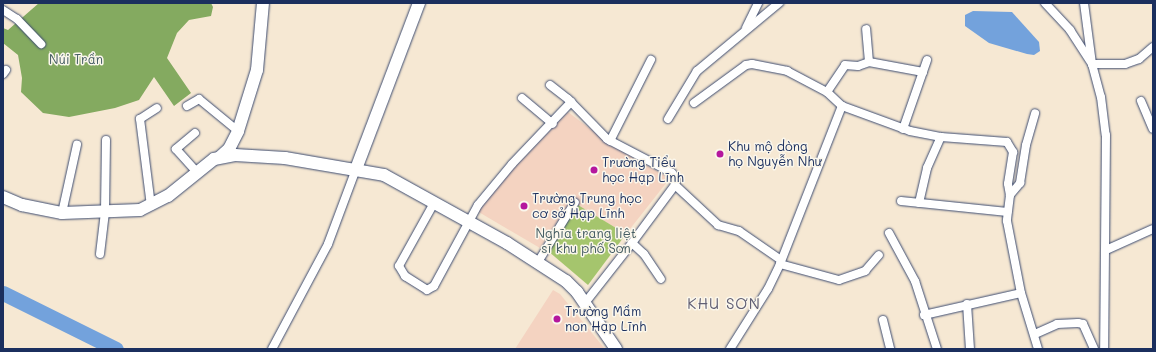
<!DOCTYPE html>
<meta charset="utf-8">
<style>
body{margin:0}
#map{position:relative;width:1156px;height:352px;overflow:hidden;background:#f6e8d3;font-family:Mali,sans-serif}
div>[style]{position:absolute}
.built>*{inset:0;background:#f4d3c1}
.green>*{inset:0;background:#a5c56d}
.forest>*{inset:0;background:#84aa60}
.water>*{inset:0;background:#73a2dc}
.river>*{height:15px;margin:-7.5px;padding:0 7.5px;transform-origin:7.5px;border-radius:7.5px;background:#73a2dc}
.roads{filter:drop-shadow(0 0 1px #3c4b70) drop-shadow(0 0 1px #3c4b70)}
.street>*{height:8px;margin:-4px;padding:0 4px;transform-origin:4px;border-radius:4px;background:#fff}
.secondary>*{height:12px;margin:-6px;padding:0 6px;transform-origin:6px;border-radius:6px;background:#fff}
.dots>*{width:11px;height:11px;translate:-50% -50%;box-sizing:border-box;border:2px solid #fbf7ec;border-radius:50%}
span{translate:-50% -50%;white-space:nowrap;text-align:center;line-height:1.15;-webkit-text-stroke:3px #fbf7ec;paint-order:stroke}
.park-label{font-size:13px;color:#445c62}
.poi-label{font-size:13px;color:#1b2f5e}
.left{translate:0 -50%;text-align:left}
.quarter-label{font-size:15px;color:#615f74;letter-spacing:1px}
.frame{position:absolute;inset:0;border:4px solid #1b2f5e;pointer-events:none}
</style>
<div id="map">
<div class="built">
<i style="clip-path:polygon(568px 112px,614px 147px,664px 175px,667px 182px,626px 234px,571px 201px,540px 248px,477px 211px,514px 165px,521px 161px)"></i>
<i style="clip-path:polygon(553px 290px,560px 294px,605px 349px,515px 349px)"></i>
</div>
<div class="green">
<i style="clip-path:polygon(578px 205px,626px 234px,588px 285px,548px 251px)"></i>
</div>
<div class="forest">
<i style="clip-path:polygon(39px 3px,211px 3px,213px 7px,211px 16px,189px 20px,177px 33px,167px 58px,191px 93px,174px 106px,154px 77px,139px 100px,115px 108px,69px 117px,43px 113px,21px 92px,22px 78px,18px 55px,3px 43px,3px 28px,8px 30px)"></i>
</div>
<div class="water">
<i style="clip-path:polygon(973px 11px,1012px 12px,1039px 42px,1040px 51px,1034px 55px,1027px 54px,989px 43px,965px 26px,965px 15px)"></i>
</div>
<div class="river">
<i style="left:3px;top:293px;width:126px;rotate:26.4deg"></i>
</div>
<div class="roads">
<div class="street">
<i style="left:1045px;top:3px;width:37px;rotate:47deg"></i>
<i style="left:1070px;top:30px;width:40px;rotate:57.1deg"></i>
<i style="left:1092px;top:64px;width:34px;rotate:75deg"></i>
<i style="left:1101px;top:97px;width:38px;rotate:83deg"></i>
<i style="left:1106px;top:135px;width:214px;rotate:90.5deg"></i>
<i style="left:1084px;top:3px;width:62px;rotate:82.5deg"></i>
<i style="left:1092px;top:64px;width:33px"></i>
<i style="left:1125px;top:64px;width:15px;rotate:-20deg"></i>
<i style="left:1139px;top:59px;width:18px;rotate:-41deg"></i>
<i style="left:3px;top:10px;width:17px;rotate:33deg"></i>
<i style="left:17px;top:19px;width:35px;rotate:46deg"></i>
<i style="left:746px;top:28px;width:28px;rotate:-64deg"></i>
<i style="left:869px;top:62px;width:55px;rotate:10.5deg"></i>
<i style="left:3px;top:74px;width:5px;rotate:-53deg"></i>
<i style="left:550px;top:85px;width:23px;rotate:38deg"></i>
<i style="left:568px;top:99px;width:56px;rotate:45.7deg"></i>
<i style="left:607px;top:139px;width:73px;rotate:27.6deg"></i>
<i style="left:672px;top:173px;width:7px;rotate:56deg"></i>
<i style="left:676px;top:179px;width:6px;rotate:99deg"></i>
<i style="left:675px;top:185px;width:72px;rotate:126.6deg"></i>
<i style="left:632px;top:243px;width:76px;rotate:128.1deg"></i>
<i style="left:827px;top:92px;width:32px;rotate:-56deg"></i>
<i style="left:845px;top:65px;width:13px;rotate:4deg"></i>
<i style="left:858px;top:66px;width:12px;rotate:-20deg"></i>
<i style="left:869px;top:62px;width:33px;rotate:-95deg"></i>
<i style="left:522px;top:98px;width:40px;rotate:40deg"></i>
<i style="left:1141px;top:101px;width:30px;rotate:67deg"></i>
<i style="left:694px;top:103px;width:64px;rotate:-36.2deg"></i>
<i style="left:746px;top:65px;width:6px;rotate:-9deg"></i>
<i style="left:752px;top:64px;width:36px;rotate:11deg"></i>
<i style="left:787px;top:71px;width:45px;rotate:27.7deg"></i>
<i style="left:827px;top:92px;width:21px;rotate:43deg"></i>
<i style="left:842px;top:106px;width:72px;rotate:20.2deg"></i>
<i style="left:910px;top:131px;width:32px;rotate:11deg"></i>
<i style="left:941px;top:137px;width:66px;rotate:4.3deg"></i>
<i style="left:1007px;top:142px;width:12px;rotate:59deg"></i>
<i style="left:1013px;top:152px;width:32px;rotate:99deg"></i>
<i style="left:1008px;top:184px;width:11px;rotate:80deg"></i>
<i style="left:1010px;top:195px;width:26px;rotate:97deg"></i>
<i style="left:1007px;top:221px;width:73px;rotate:79deg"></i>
<i style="left:1021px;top:293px;width:59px;rotate:73.1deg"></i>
<i style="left:187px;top:106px;width:14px;rotate:-30deg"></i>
<i style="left:199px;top:99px;width:50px;rotate:39.4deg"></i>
<i style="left:668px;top:119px;width:56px;rotate:-58.9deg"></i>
<i style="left:697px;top:71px;width:107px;rotate:-39.7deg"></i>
<i style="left:903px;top:129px;width:73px;rotate:-70.8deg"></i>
<i style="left:195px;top:133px;width:25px;rotate:140deg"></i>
<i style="left:176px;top:149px;width:31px;rotate:48deg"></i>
<i style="left:610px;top:141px;width:91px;rotate:-63.2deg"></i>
<i style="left:675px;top:185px;width:59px;rotate:42.9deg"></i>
<i style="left:718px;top:225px;width:22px;rotate:16deg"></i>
<i style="left:739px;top:231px;width:51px;rotate:34.6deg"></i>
<i style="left:1010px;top:195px;width:16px;rotate:-50deg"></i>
<i style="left:1020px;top:183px;width:38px;rotate:-81deg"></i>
<i style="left:1026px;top:145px;width:33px;rotate:-74deg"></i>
<i style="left:901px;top:201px;width:107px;rotate:5.9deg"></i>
<i style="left:434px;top:203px;width:72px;rotate:119.1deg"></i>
<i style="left:399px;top:266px;width:12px;rotate:59deg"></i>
<i style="left:405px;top:276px;width:26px;rotate:32deg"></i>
<i style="left:427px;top:290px;width:8px;rotate:-30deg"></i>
<i style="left:434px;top:286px;width:92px;rotate:-61.5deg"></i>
<i style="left:478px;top:205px;width:53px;rotate:-50.3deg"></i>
<i style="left:512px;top:164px;width:86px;rotate:-46.4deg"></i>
<i style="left:919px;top:203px;width:36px;rotate:-77deg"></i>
<i style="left:927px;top:168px;width:34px;rotate:-66deg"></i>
<i style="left:151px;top:206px;width:88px;rotate:-97.2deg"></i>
<i style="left:140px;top:119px;width:20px;rotate:-33deg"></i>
<i style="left:62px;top:213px;width:70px;rotate:-77.6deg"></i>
<i style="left:889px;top:233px;width:55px;rotate:61.6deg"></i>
<i style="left:915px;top:281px;width:71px;rotate:72.1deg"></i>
<i style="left:632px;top:243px;width:16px;rotate:43deg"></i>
<i style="left:644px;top:254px;width:30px;rotate:56deg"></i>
<i style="left:1106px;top:250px;width:51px;rotate:-24.1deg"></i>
<i style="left:100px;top:254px;width:42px;rotate:-83.2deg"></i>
<i style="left:105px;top:212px;width:72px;rotate:-89.2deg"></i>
<i style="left:538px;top:262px;width:70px;rotate:-58.3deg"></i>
<i style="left:780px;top:264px;width:61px;rotate:15.2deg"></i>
<i style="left:839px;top:280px;width:28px;rotate:-19deg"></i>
<i style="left:865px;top:271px;width:21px;rotate:-49deg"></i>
<i style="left:967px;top:304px;width:45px;rotate:86.2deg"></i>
<i style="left:924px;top:315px;width:99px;rotate:-12.8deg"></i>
<i style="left:883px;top:320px;width:30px;rotate:76deg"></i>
<i style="left:1035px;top:334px;width:24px;rotate:-24deg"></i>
<i style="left:1057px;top:324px;width:21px;rotate:-3deg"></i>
<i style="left:1078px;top:323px;width:5px;rotate:11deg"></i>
<i style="left:1083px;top:324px;width:27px;rotate:66deg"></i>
<i style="left:272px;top:349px;width:119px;rotate:-61.9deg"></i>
<i style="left:328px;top:244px;width:80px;rotate:-69.5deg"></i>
<i style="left:730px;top:349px;width:71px;rotate:-57.7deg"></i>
<i style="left:768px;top:289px;width:28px;rotate:-64deg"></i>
<i style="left:780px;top:264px;width:170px;rotate:-68.6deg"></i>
</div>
<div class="secondary">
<i style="left:220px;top:157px;width:12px;rotate:-42deg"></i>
<i style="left:229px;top:149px;width:20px;rotate:-63deg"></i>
<i style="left:238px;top:131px;width:64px;rotate:-72.7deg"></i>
<i style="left:257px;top:70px;width:67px;rotate:-84.9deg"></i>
<i style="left:356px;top:169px;width:178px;rotate:-69.2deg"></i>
<i style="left:3px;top:197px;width:21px;rotate:23deg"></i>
<i style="left:22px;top:205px;width:41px;rotate:11.3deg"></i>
<i style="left:62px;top:213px;width:78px;rotate:-2.2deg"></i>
<i style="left:140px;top:210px;width:31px;rotate:-27deg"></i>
<i style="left:168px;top:196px;width:59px;rotate:-38.8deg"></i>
<i style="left:214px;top:159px;width:21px;rotate:-11deg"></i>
<i style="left:235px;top:155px;width:50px;rotate:3.4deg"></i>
<i style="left:285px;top:158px;width:100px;rotate:9.7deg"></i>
<i style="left:384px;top:175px;width:141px;rotate:28.9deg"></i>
<i style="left:507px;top:243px;width:70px;rotate:32.8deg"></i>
<i style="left:566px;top:281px;width:16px;rotate:45deg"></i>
<i style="left:577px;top:292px;width:69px;rotate:55.6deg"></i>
</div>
</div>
<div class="dots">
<i style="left:720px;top:154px;background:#b5179e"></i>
<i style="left:594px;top:170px;background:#b5179e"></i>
<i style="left:524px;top:206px;background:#b5179e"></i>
<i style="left:557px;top:319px;background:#b5179e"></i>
</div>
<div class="park-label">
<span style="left:76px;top:59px">Núi Trần</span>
<span style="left:586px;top:241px">Nghĩa trang liệt<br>sĩ khu phố Sơn</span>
</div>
<div class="poi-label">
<span class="left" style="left:728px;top:154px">Khu mộ dòng<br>họ Nguyễn Như</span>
<span class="left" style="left:602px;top:170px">Trường Tiểu<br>học Hạp Lĩnh</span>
<span class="left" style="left:532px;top:206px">Trường Trung học<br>cơ sở Hạp Lĩnh</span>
<span class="left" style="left:565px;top:319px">Trường Mầm<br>non Hạp Lĩnh</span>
</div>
<div class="quarter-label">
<span style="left:724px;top:304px">KHU SƠN</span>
</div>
<div class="frame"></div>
</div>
